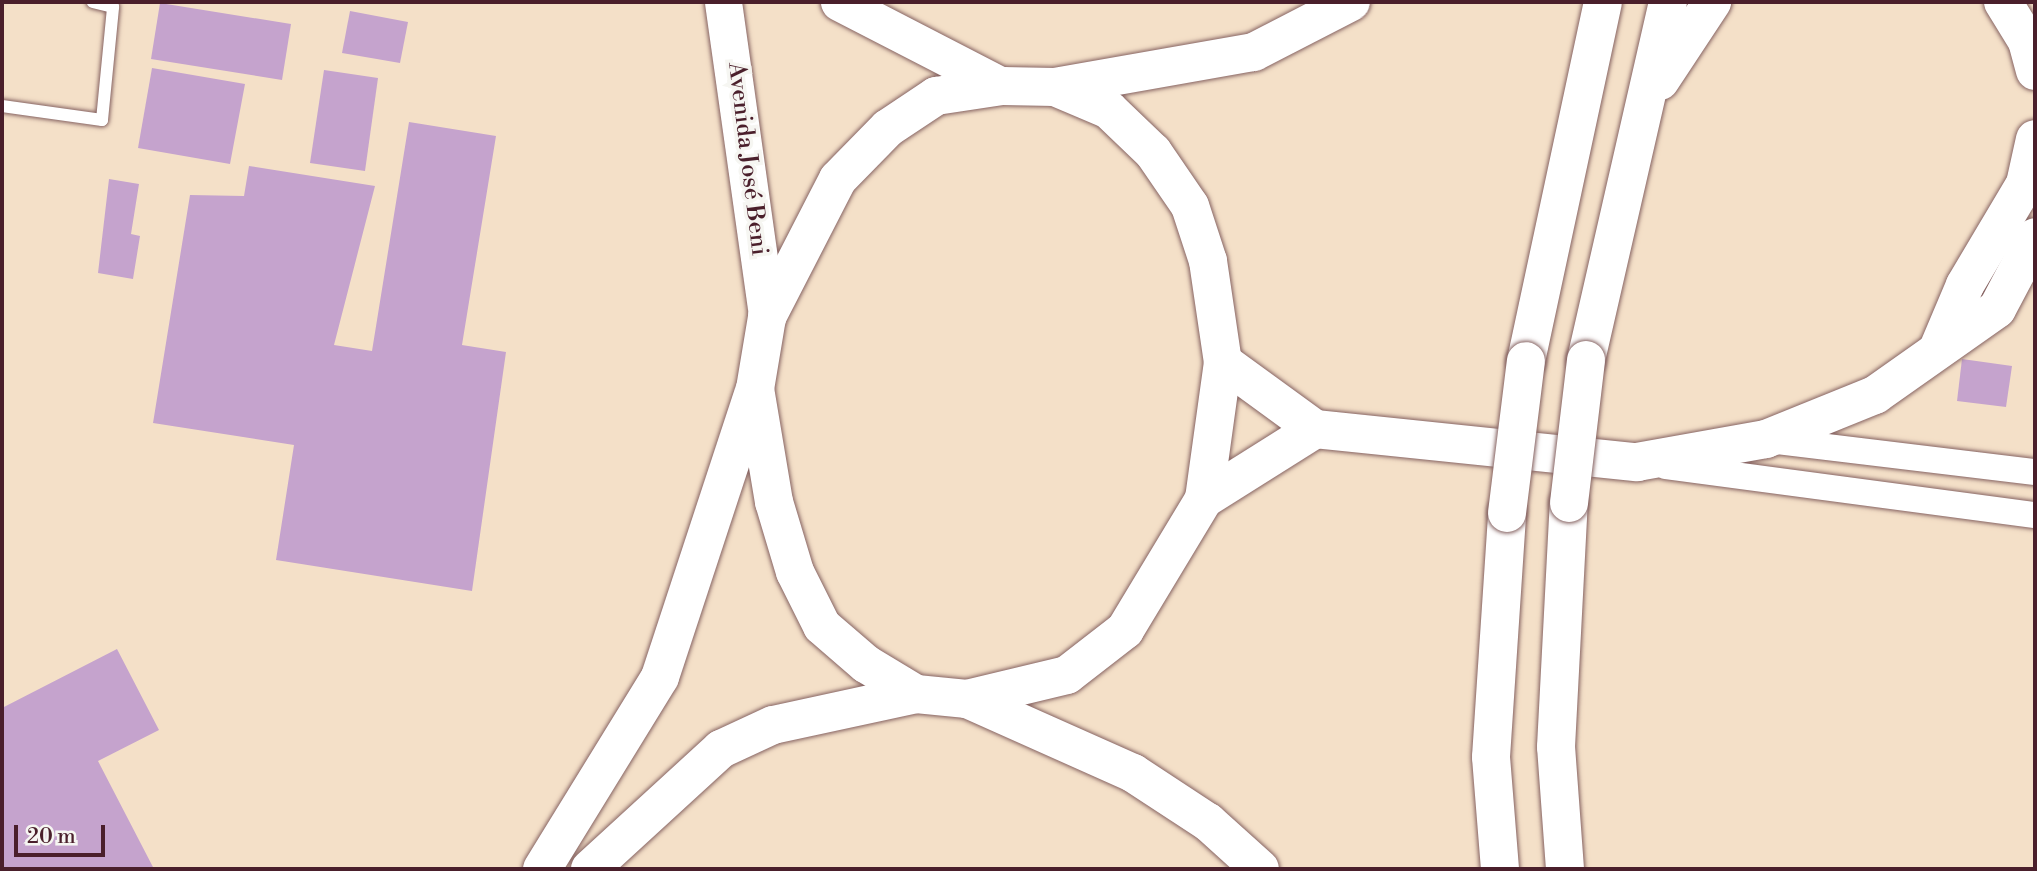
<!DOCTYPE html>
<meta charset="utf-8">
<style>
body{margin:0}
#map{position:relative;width:2037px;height:871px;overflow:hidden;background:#f4e0c8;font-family:"Libre Bodoni",serif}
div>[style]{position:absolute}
.building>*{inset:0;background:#c5a3cd}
.roads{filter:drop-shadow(0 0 2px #866362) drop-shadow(0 0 2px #866362)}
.lane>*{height:12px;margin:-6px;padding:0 6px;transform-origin:6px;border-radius:6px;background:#fff}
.street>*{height:26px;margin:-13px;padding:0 13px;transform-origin:13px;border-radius:13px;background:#fff}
.secondary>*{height:37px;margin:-18.5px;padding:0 18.5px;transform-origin:18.5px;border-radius:18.5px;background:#fff}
.primary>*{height:38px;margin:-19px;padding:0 19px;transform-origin:19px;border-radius:19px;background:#fff}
.highway>*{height:38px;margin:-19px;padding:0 19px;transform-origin:19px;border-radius:19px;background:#fff}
.bridges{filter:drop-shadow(0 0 2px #866362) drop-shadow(0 0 2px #866362)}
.highway-bridge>*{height:38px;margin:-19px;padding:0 19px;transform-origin:19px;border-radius:19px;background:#fff}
span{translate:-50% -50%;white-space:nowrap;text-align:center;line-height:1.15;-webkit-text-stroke:7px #f6f6f2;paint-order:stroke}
.street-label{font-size:24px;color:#4a1f2b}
.frame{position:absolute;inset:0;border:4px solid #4a1f2b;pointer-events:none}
.scale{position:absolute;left:14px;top:825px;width:91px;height:32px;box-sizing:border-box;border:4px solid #4a1f2b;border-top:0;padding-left:9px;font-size:21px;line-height:24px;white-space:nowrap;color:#4a1f2b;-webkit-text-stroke:5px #f6f6f2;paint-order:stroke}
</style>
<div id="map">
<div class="building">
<i style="clip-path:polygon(160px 3px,291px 24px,282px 80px,151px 59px)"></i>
<i style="clip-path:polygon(350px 11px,408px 22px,400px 63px,342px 53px)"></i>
<i style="clip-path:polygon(152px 68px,245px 84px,230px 164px,138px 148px)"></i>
<i style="clip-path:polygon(324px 70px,378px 78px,365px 171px,310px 163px)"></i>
<i style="clip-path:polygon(409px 122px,496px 136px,462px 345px,506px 352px,472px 591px,276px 560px,294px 445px,153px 423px,190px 195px,244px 196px,249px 166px,375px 186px,334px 345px,372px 351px)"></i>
<i style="clip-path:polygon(109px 179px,139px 184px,131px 234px,140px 236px,133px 279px,98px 273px)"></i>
<i style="clip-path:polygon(1962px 359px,2012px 366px,2006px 407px,1957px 401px)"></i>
<i style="clip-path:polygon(117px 649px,159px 730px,98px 761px,154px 869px,2px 869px,2px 708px)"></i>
</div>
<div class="roads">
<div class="lane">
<i style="left:2px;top:106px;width:101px;rotate:8deg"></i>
<i style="left:102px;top:120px;width:114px;rotate:-84.4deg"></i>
<i style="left:113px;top:7px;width:21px;rotate:-166deg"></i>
</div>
<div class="street">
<i style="left:1769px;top:440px;width:268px;rotate:6.9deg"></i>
<i style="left:1666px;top:466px;width:372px;rotate:7.6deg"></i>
</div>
<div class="secondary">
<i style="left:723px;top:2px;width:318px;rotate:82deg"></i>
<i style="left:839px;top:2px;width:183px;rotate:27.3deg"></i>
</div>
<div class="primary">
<i style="left:1002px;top:86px;width:53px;rotate:1.1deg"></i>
<i style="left:1055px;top:87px;width:59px;rotate:23.1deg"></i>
<i style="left:1109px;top:110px;width:61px;rotate:43.7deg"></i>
<i style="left:1153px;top:152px;width:65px;rotate:55.6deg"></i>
<i style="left:1190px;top:206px;width:58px;rotate:71.9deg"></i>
<i style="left:1208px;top:261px;width:102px;rotate:81.6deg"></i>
<i style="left:1223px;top:362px;width:138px;rotate:97.9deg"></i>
<i style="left:1204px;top:499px;width:153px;rotate:121.1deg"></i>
<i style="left:1125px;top:630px;width:73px;rotate:142.2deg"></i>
<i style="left:1067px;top:675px;width:103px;rotate:166.5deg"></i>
<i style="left:967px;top:699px;width:51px;rotate:-174.4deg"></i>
<i style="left:916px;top:694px;width:58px;rotate:-149deg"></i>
<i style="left:866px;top:664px;width:58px;rotate:-139.2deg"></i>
<i style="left:822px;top:626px;width:60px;rotate:-116.6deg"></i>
<i style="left:795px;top:572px;width:73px;rotate:-106.7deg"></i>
<i style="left:774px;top:502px;width:115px;rotate:-99.5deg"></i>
<i style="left:755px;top:389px;width:73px;rotate:-80.5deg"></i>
<i style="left:767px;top:317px;width:155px;rotate:-62.8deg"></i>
<i style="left:838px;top:179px;width:71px;rotate:-45.6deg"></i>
<i style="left:888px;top:128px;width:58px;rotate:-33.7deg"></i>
<i style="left:936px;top:96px;width:67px;rotate:-8.6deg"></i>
<i style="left:542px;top:869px;width:225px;rotate:-58.4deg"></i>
<i style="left:660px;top:677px;width:298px;rotate:-71.8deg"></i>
<i style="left:590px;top:869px;width:178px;rotate:-42.5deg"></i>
<i style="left:721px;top:749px;width:57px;rotate:-24.8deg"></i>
<i style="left:773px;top:725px;width:146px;rotate:-12.2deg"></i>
</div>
<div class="highway">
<i style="left:2003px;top:2px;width:46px;rotate:58.4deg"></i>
<i style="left:2027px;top:41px;width:31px;rotate:75deg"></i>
<i style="left:1660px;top:81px;width:95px;rotate:-56.6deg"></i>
<i style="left:1055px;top:87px;width:202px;rotate:-10deg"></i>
<i style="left:1254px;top:52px;width:109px;rotate:-27.3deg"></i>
<i style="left:1938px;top:349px;width:69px;rotate:-67.1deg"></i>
<i style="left:1965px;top:285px;width:117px;rotate:-59.3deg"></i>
<i style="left:2025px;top:184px;width:46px;rotate:-77.5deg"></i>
<i style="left:1586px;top:360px;width:367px;rotate:-77.1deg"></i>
<i style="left:1526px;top:361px;width:367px;rotate:-77.9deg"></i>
<i style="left:1223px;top:362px;width:114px;rotate:36.1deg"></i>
<i style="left:1315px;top:429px;width:324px;rotate:5.9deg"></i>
<i style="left:1637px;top:462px;width:131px;rotate:-10.1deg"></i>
<i style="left:1766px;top:439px;width:118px;rotate:-22deg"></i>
<i style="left:1875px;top:395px;width:149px;rotate:-35.2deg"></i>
<i style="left:1997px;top:309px;width:81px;rotate:-62.2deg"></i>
<i style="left:1204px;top:499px;width:131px;rotate:-32.2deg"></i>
<i style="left:967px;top:699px;width:182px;rotate:24deg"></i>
<i style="left:1133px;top:773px;width:90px;rotate:33.2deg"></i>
<i style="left:1208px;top:822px;width:70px;rotate:42.1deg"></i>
<i style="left:1500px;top:869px;width:112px;rotate:-94.6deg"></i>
<i style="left:1491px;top:757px;width:245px;rotate:-86.2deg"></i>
<i style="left:1565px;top:869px;width:122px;rotate:-94.2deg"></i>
<i style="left:1556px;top:747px;width:244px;rotate:-87deg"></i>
</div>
</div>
<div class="bridges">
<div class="highway-bridge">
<i style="left:1569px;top:503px;width:144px;rotate:-83.2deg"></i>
<i style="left:1507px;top:513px;width:153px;rotate:-82.9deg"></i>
</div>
</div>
<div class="street-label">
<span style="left:747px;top:159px;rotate:83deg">Avenida José Beni</span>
</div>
<div class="frame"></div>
<div class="scale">20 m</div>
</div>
